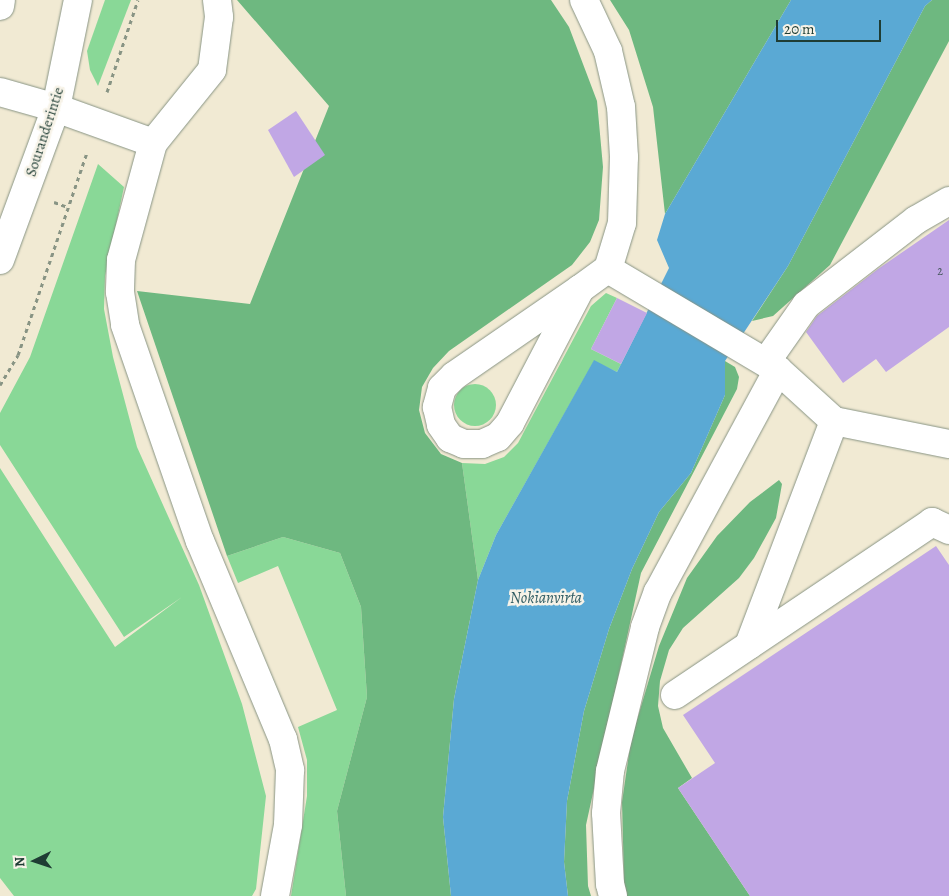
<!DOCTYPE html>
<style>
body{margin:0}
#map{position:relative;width:949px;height:896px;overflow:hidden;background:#f1ead3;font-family:Alegreya,serif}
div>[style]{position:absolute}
.green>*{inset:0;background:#89d897}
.round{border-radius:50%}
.forest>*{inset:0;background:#6eb880}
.water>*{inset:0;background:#5aa9d4}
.building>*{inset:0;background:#c1a7e5}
.path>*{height:3px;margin-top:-1.5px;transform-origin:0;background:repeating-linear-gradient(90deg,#889484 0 4px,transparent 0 8px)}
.roads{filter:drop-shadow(0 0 1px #889484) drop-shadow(0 0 1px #889484)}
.minor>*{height:28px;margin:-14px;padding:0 14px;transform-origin:14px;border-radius:14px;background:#fff}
span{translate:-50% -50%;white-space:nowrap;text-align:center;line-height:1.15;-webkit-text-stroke:5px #f7f3e8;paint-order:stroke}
.number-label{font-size:12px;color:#485860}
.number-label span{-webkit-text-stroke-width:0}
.street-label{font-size:15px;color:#1f3d34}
.water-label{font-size:16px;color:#315d64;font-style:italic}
.north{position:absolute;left:10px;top:836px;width:50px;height:50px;-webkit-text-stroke:4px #f7f3e8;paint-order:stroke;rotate:266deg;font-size:14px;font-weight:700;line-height:20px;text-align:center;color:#1f3d34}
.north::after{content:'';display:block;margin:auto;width:18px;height:22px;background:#1f3d34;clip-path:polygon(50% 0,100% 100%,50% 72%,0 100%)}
.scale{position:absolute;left:776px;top:20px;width:105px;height:22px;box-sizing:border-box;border:2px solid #1f3d34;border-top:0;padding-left:6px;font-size:15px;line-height:18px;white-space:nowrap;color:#1f3d34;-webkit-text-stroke:4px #f7f3e8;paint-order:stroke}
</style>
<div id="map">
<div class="green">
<i style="clip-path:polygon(105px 0,131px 0,98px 86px,90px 70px,87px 51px)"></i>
<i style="clip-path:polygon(98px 164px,124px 187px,105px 276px,104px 309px,113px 357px,137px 447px,199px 585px,242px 704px,266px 796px,256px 889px,252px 896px,14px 896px,0 878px,0 468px,115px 647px,182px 597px,124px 637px,0 445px,0 413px,30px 357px)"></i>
<i style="clip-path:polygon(606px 293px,617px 298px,591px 349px,621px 364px,617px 372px,594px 361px,496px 535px,478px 580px,462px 463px,485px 464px,504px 457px,518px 443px,591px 306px)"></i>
<i class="round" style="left:454px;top:384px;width:42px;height:42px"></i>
<i style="clip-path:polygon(283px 537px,340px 553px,361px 607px,367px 697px,337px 811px,346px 896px,291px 896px,307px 796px,307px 760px,298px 727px,337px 710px,278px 566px,238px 583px,227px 556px)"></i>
</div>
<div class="forest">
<i style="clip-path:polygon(237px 0,551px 0,569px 27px,597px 101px,603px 167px,599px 220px,590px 242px,572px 265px,449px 351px,433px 368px,422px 387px,419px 410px,425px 433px,441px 454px,462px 463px,478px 580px,454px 699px,443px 817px,451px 896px,346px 896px,337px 811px,367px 697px,361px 607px,340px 553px,283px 537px,227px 556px,137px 291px,250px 304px,329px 106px)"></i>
<i style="clip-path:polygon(610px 0,791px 0,665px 214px,653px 107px,629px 30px)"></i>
<i style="clip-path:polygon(932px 0,949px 0,949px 41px,830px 265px,773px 316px,752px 321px,788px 266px,925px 6px)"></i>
<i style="clip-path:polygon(725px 361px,735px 367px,739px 377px,737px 389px,641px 573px,586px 825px,588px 886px,591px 896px,568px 896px,564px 862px,567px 801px,584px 711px,609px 629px,632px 569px,659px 512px,691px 473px,725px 395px)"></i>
<i style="clip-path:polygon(779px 480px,782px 484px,776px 518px,754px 558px,739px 578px,683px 628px,669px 650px,660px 681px,658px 706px,663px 728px,692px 778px,678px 788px,750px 896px,627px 896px,624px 881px,622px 802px,631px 740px,659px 646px,687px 578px,717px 536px,750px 502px)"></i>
</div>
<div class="water">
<i style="clip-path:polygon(791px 0,932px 0,925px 6px,788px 266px,725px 361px,725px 395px,691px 473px,659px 512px,632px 569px,609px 629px,584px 711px,567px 801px,564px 862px,568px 896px,451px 896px,443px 817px,454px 699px,478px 580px,496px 535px,594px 360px,617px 372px,669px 268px,657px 240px,665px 214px)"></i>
</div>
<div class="building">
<i style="clip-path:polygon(296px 111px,325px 155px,294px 177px,268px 130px)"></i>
<i style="clip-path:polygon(949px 220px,949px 327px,886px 372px,876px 359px,843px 383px,806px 332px,817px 316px,878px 269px)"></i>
<i style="clip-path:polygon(617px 298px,647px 313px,621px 364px,591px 349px)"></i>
<i style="clip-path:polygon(936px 546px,949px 565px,949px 896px,750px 896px,678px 788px,715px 763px,683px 715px)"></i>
</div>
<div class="path">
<i style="left:107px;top:92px;width:97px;rotate:-71.4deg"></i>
<i style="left:54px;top:202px;width:15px;rotate:20deg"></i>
<i style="left:0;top:385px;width:35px;rotate:-59deg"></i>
<i style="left:18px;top:355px;width:214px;rotate:-71.2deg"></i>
</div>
<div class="roads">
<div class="minor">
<i style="left:217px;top:0;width:17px;rotate:83deg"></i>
<i style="left:219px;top:17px;width:53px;rotate:97.5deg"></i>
<i style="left:212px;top:70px;width:94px;rotate:128.9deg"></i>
<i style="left:153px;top:143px;width:121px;rotate:105.3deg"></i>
<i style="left:121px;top:260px;width:32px;rotate:92deg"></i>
<i style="left:120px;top:292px;width:33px;rotate:81deg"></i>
<i style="left:125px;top:325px;width:229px;rotate:70.9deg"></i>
<i style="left:200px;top:541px;width:215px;rotate:67.3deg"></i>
<i style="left:283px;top:739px;width:32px;rotate:77deg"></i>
<i style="left:290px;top:770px;width:55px;rotate:92.1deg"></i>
<i style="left:288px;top:825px;width:72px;rotate:100.4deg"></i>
<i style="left:0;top:6px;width:6px;rotate:-81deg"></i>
<i style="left:0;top:92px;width:58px;rotate:15.9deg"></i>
<i style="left:56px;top:108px;width:103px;rotate:19.8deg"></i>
<i style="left:0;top:260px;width:162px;rotate:-69.8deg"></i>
<i style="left:56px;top:108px;width:110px;rotate:-78.5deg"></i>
<i style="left:608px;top:269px;width:198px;rotate:30.7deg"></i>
<i style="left:778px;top:370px;width:76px;rotate:42.3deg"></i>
<i style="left:834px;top:421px;width:117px;rotate:11.3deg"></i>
<i style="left:580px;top:289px;width:153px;rotate:145.4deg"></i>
<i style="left:454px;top:376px;width:17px;rotate:135deg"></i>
<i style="left:442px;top:388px;width:20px;rotate:105deg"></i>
<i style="left:437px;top:407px;width:18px;rotate:77deg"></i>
<i style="left:441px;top:425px;width:16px;rotate:55deg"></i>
<i style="left:450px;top:438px;width:15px;rotate:23deg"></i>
<i style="left:464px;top:444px;width:18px"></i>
<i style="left:482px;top:444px;width:17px;rotate:-24deg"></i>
<i style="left:498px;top:437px;width:18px;rotate:-49deg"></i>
<i style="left:510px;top:423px;width:151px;rotate:-62.4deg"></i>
<i style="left:580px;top:289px;width:34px;rotate:-36deg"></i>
<i style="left:608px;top:269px;width:48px;rotate:-73.1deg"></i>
<i style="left:622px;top:223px;width:66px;rotate:-88.3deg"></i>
<i style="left:624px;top:157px;width:50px;rotate:-93.4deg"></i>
<i style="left:621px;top:107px;width:57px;rotate:-103.1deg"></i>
<i style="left:608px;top:51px;width:56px;rotate:-115.2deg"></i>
<i style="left:766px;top:362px;width:70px;rotate:-54.9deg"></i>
<i style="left:806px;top:305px;width:139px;rotate:-37.7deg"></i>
<i style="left:916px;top:220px;width:38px;rotate:-30deg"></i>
<i style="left:749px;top:645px;width:240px;rotate:-69.2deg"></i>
<i style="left:675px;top:695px;width:310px;rotate:-33.9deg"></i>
<i style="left:932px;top:522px;width:19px;rotate:25deg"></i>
<i style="left:613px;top:896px;width:12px;rotate:-104deg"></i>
<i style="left:610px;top:884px;width:71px;rotate:-93.2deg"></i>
<i style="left:606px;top:813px;width:42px;rotate:-84.6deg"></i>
<i style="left:610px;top:771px;width:148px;rotate:-76.3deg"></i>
<i style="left:645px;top:627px;width:37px;rotate:-70deg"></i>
<i style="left:658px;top:592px;width:252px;rotate:-61.6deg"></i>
</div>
</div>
<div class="number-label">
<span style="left:940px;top:272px">2</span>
</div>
<div class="street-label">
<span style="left:45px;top:132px;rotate:-72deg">Souranderintie</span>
</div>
<div class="water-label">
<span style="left:546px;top:598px">Nokianvirta</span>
</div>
<div class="north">N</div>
<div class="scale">20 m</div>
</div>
